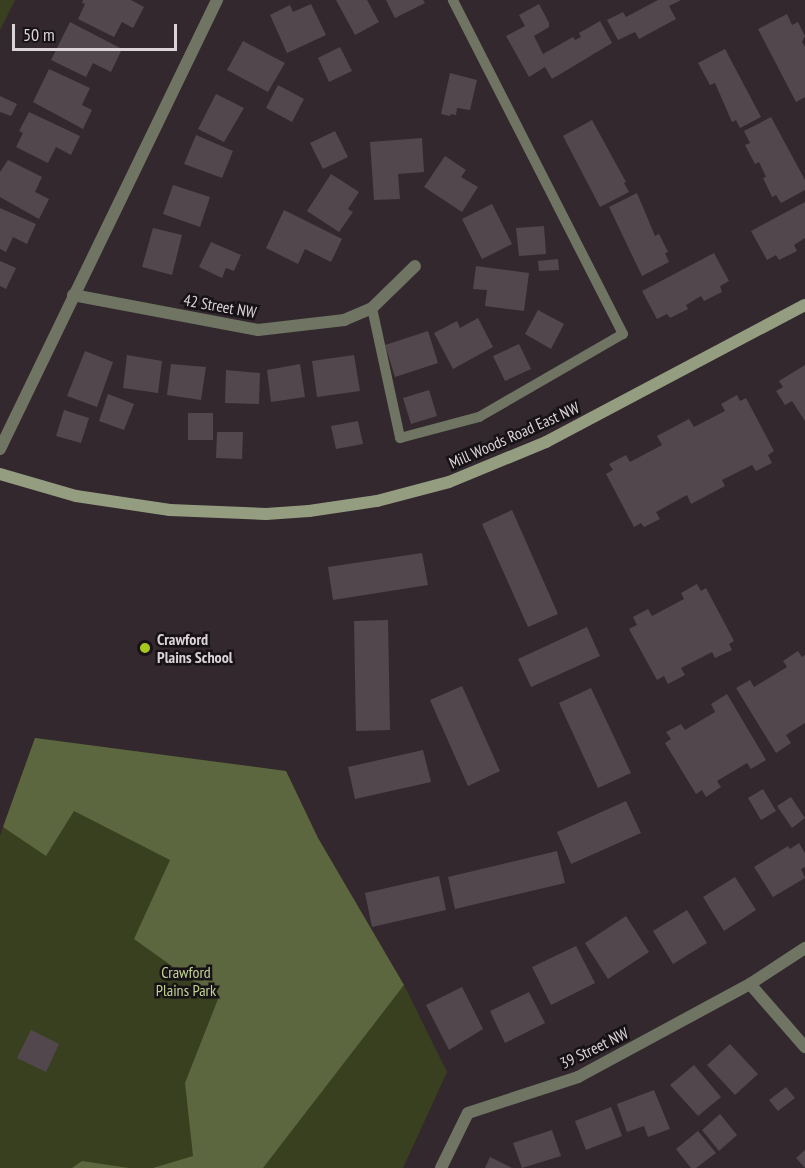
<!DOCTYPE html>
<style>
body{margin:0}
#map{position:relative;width:805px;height:1168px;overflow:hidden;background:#32282e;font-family:"PT Sans Narrow",sans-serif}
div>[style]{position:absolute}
.green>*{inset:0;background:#38401f}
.forest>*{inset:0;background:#5c663f}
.building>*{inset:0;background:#53474e}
.lane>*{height:10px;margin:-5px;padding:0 5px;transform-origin:5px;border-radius:5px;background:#6f7463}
.street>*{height:12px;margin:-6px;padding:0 6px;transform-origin:6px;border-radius:6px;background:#6f7463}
.secondary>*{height:12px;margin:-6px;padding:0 6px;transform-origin:6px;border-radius:6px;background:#959d81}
.dots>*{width:16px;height:16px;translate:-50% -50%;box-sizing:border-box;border:3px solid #171215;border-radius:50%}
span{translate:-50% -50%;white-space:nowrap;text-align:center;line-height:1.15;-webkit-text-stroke:5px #171215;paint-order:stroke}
.street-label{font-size:16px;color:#dbd3d7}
.poi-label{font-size:16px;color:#dbd3d7;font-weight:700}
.left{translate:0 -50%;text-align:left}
.park-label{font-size:16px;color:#c2d491}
.scale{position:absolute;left:12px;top:24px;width:165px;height:27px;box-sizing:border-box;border:3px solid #dbd3d7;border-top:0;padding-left:8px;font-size:18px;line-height:21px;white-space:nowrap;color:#dbd3d7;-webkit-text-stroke:4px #171215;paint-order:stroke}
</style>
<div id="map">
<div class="green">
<i style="clip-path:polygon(0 0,15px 0,0 30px)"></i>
<i style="clip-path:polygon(35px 738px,286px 771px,318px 838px,404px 985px,447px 1072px,403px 1168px,0 1168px,0 836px)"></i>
</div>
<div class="forest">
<i style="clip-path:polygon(35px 738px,286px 771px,318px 838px,404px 985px,263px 1168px,153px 1168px,193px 1156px,185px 1083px,218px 999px,134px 939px,170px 860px,74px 811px,46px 856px,3px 827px)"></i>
<i style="clip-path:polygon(82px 1161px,129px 1168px,72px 1168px)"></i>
</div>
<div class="building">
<i style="clip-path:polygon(83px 0,131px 0,144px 7px,133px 28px,122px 22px,114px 37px,78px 19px,85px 4px,82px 3px)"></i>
<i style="clip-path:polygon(336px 0,367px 0,379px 22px,355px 35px)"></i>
<i style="clip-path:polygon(386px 0,423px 0,425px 3px,395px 18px)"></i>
<i style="clip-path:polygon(658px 0,681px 0,669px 6px,676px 19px,639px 39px,635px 32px,618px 40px,607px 20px,623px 12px,626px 17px)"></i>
<i style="clip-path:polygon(311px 4px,326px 35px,287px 53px,270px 15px,290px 5px,293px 12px)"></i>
<i style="clip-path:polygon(539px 4px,549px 23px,549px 27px,534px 36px,543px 54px,573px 37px,575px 40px,581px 37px,579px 33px,600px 21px,612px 43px,552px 79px,545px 67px,529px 77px,506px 36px,525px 26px,519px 15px)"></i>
<i style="clip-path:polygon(787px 14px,792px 25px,798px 22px,805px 36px,802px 42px,805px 47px,805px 97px,796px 102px,758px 29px)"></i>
<i style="clip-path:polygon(70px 22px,122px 49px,111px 72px,93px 63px,86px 77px,51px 60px)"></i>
<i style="clip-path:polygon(243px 41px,285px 63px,268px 92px,227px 70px)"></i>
<i style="clip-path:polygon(340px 47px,352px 71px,329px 82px,318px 58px)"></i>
<i style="clip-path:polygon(725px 49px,761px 117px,740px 128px,736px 120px,732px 122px,715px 83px,710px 85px,698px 63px)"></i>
<i style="clip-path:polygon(49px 69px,90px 88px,82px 105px,92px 110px,83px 129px,33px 102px)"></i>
<i style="clip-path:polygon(450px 73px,477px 80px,470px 110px,457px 108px,456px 115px,451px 114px,450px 116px,441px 114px)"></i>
<i style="clip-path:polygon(278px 85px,304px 99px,292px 122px,266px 108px)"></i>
<i style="clip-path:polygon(216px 94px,244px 108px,224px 142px,198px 129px)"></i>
<i style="clip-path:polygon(0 96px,17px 104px,11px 116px,0 112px)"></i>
<i style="clip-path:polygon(29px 112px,80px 136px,71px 155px,56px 147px,48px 163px,16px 147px,23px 133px,19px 131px)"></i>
<i style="clip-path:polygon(771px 117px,805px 180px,805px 190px,781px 203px,776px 195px,772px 197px,763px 178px,766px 177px,759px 162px,755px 164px,745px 145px,750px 143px,744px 131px)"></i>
<i style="clip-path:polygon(592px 120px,626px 182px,624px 183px,629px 192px,600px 207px,563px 136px)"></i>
<i style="clip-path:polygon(335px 131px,348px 157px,323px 169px,310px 143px)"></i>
<i style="clip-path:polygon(196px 135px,233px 151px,222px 178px,184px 164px)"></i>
<i style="clip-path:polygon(422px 138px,424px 172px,398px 174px,400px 199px,374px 200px,370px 142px)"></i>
<i style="clip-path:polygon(445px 156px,466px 170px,461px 177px,478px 187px,462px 212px,424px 187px)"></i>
<i style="clip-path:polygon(8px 160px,42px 177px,35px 192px,49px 199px,39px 219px,0 197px,0 172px)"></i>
<i style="clip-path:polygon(331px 174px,359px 192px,348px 209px,353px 212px,339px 232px,307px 211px)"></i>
<i style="clip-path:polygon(173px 185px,210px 197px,200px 227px,163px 214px)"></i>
<i style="clip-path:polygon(637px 193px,655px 236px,659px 234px,668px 252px,665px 253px,669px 262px,642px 276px,609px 207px)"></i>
<i style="clip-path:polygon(805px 202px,805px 238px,794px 245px,797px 251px,779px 260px,776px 255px,767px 260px,751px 231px)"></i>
<i style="clip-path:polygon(492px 204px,512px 244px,482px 259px,462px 219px)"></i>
<i style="clip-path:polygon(0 208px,36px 224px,27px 244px,13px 237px,6px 252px,0 249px)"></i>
<i style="clip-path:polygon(284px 210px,342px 239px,331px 262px,305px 249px,298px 264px,266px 248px)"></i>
<i style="clip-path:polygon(544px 226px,546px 254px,519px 256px,516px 228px)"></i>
<i style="clip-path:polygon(153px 228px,182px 235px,172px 275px,142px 267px)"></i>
<i style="clip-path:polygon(211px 242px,241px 255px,234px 271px,226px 268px,222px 278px,199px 267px)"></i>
<i style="clip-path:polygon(714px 253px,729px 281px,720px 286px,722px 292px,704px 301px,701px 296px,686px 305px,688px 309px,670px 318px,667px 314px,657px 319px,642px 291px)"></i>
<i style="clip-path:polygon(558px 259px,559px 270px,539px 271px,538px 261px)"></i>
<i style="clip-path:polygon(0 261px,16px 268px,6px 289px,0 286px)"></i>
<i style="clip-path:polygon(476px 266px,529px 273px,524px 311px,485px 306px,487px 290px,473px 289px)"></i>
<i style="clip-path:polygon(538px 310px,564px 324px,551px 349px,525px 334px)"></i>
<i style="clip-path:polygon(478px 318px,493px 347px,453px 369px,434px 333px,457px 321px,460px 328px)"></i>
<i style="clip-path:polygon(428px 331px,438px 363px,395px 377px,385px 345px)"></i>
<i style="clip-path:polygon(519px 344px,531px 369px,505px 381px,493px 356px)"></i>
<i style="clip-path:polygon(85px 351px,113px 362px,97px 407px,67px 396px)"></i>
<i style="clip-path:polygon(127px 355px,162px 361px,158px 393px,123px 388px)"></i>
<i style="clip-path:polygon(354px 355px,360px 391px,317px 397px,312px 361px)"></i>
<i style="clip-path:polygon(171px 364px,206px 367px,201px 400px,167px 395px)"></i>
<i style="clip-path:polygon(300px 364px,305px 397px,271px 402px,267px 370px)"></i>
<i style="clip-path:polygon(805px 365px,805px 421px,792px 401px,785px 405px,776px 391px,783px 387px,779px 381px)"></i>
<i style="clip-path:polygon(226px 370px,260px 373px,259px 404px,225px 403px)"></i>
<i style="clip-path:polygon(429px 390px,437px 416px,411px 424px,403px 398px)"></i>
<i style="clip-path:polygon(108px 394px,134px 404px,124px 430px,99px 421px)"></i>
<i style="clip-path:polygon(737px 395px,740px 401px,746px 398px,774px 451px,768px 455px,772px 463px,756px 471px,752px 465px,722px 480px,725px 486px,691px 504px,687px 495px,656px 512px,660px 519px,644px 527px,641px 523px,634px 527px,606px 474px,613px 470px,609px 464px,626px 455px,630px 462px,662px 445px,657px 436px,689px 419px,694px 427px,725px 411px,721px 404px)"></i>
<i style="clip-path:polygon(64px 410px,89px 418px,81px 443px,56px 436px)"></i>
<i style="clip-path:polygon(188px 413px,213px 413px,213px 440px,188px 440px)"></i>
<i style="clip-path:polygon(358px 421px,363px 444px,336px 449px,331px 426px)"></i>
<i style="clip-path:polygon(217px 432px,243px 432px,242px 459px,216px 458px)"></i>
<i style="clip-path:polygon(512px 510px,558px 614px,528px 627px,482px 524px)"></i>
<i style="clip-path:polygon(422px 553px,428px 585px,333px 600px,328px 567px)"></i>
<i style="clip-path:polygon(697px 584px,701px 591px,706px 588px,734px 641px,729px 644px,732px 650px,715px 658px,712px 652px,681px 668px,685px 675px,668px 684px,664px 676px,657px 680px,629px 629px,637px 625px,633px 617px,648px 609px,652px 616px,684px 599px,681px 593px)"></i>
<i style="clip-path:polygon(388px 620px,390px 730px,356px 731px,354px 621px)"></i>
<i style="clip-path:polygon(587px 627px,600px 656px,531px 687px,518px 659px)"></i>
<i style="clip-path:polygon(798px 651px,802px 657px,805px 655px,805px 723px,786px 735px,791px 743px,776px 753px,736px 688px,750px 680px,754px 687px,787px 667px,783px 661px)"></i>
<i style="clip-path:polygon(462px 686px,500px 771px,468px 786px,430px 700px)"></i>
<i style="clip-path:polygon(591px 688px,631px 773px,598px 788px,559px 703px)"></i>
<i style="clip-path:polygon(727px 694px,766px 760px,751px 769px,747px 763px,717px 781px,721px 787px,706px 797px,702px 790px,696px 794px,665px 743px,671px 739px,666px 732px,681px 724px,685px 730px,715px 712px,711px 704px)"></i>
<i style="clip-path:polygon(423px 750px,431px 782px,355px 799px,348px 767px)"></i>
<i style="clip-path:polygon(763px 789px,776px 811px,761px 820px,748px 798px)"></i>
<i style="clip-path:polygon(791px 797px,805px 818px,792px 828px,777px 806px)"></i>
<i style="clip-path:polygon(626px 801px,641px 833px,571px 864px,557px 832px)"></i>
<i style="clip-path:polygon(799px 843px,805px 853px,805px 867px,801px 869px,805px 878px,773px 897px,754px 867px,788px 846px,790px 849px)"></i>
<i style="clip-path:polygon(557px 851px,565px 883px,455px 909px,448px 877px)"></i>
<i style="clip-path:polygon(439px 876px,446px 910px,372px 927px,365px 893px)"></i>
<i style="clip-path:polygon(735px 877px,756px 910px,724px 931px,703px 897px)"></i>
<i style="clip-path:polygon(687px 910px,707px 943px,673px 964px,653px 931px)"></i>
<i style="clip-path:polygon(626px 916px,649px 952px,608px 979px,585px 943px)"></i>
<i style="clip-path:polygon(576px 946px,595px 983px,551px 1005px,532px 967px)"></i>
<i style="clip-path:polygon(462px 987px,483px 1029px,449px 1050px,426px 1005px)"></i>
<i style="clip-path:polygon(529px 992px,545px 1023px,505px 1043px,490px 1011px)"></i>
<i style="clip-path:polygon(31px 1030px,59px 1044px,46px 1072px,17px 1058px)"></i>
<i style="clip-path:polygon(730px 1044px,758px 1074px,735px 1095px,707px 1065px)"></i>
<i style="clip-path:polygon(694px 1065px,721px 1097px,698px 1116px,670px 1085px)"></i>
<i style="clip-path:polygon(786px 1087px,795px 1098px,778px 1111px,769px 1100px)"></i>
<i style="clip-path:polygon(654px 1090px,670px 1129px,648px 1137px,644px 1126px,627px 1132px,617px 1104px)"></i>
<i style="clip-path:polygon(611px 1107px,622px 1136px,586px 1150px,575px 1121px)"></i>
<i style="clip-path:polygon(720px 1114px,737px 1135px,719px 1151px,702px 1130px)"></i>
<i style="clip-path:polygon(552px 1130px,561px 1156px,522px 1168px,513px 1143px)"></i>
<i style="clip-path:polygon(698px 1131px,716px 1153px,696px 1168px,691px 1168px,676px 1149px)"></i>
<i style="clip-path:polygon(805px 1150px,805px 1168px,796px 1158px)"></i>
<i style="clip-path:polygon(490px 1157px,512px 1168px,485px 1168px)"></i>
</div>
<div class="lane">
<i style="left:372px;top:308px;width:133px;rotate:77.8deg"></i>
<i style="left:400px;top:438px;width:82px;rotate:-14.9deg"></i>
<i style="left:479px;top:417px;width:166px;rotate:-30deg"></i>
<i style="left:623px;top:334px;width:375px;rotate:-117deg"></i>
</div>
<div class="street">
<i style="left:73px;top:295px;width:188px;rotate:10.7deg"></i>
<i style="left:258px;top:330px;width:87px;rotate:-6.6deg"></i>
<i style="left:344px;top:320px;width:30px;rotate:-23deg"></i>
<i style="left:372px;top:308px;width:60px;rotate:-44.3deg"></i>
<i style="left:0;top:449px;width:499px;rotate:-64.2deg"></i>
<i style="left:750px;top:984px;width:84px;rotate:48.9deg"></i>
<i style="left:441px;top:1168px;width:61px;rotate:-63.9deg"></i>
<i style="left:468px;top:1113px;width:116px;rotate:-18.1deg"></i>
<i style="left:578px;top:1077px;width:196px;rotate:-28.4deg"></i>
<i style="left:750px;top:984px;width:66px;rotate:-33.2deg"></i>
</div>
<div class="secondary">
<i style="left:0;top:474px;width:79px;rotate:16.1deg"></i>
<i style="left:76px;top:496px;width:95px;rotate:8.5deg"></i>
<i style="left:170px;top:510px;width:96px;rotate:2.4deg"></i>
<i style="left:266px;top:514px;width:43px;rotate:-4deg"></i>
<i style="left:309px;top:511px;width:69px;rotate:-8.4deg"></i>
<i style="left:377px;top:501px;width:74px;rotate:-14.8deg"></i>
<i style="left:449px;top:482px;width:105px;rotate:-22.4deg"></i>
<i style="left:546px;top:442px;width:293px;rotate:-27.9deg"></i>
</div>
<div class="dots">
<i style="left:145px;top:648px;background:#a8c71c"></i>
</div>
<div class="street-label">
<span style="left:220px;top:306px;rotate:10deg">42 Street NW</span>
<span style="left:514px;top:435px;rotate:-24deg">Mill Woods Road East NW</span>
<span style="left:594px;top:1048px;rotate:-26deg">39 Street NW</span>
</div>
<div class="poi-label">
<span class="left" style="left:157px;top:648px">Crawford<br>Plains School</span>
</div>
<div class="park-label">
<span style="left:186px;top:981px">Crawford<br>Plains Park</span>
</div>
<div class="scale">50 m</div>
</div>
